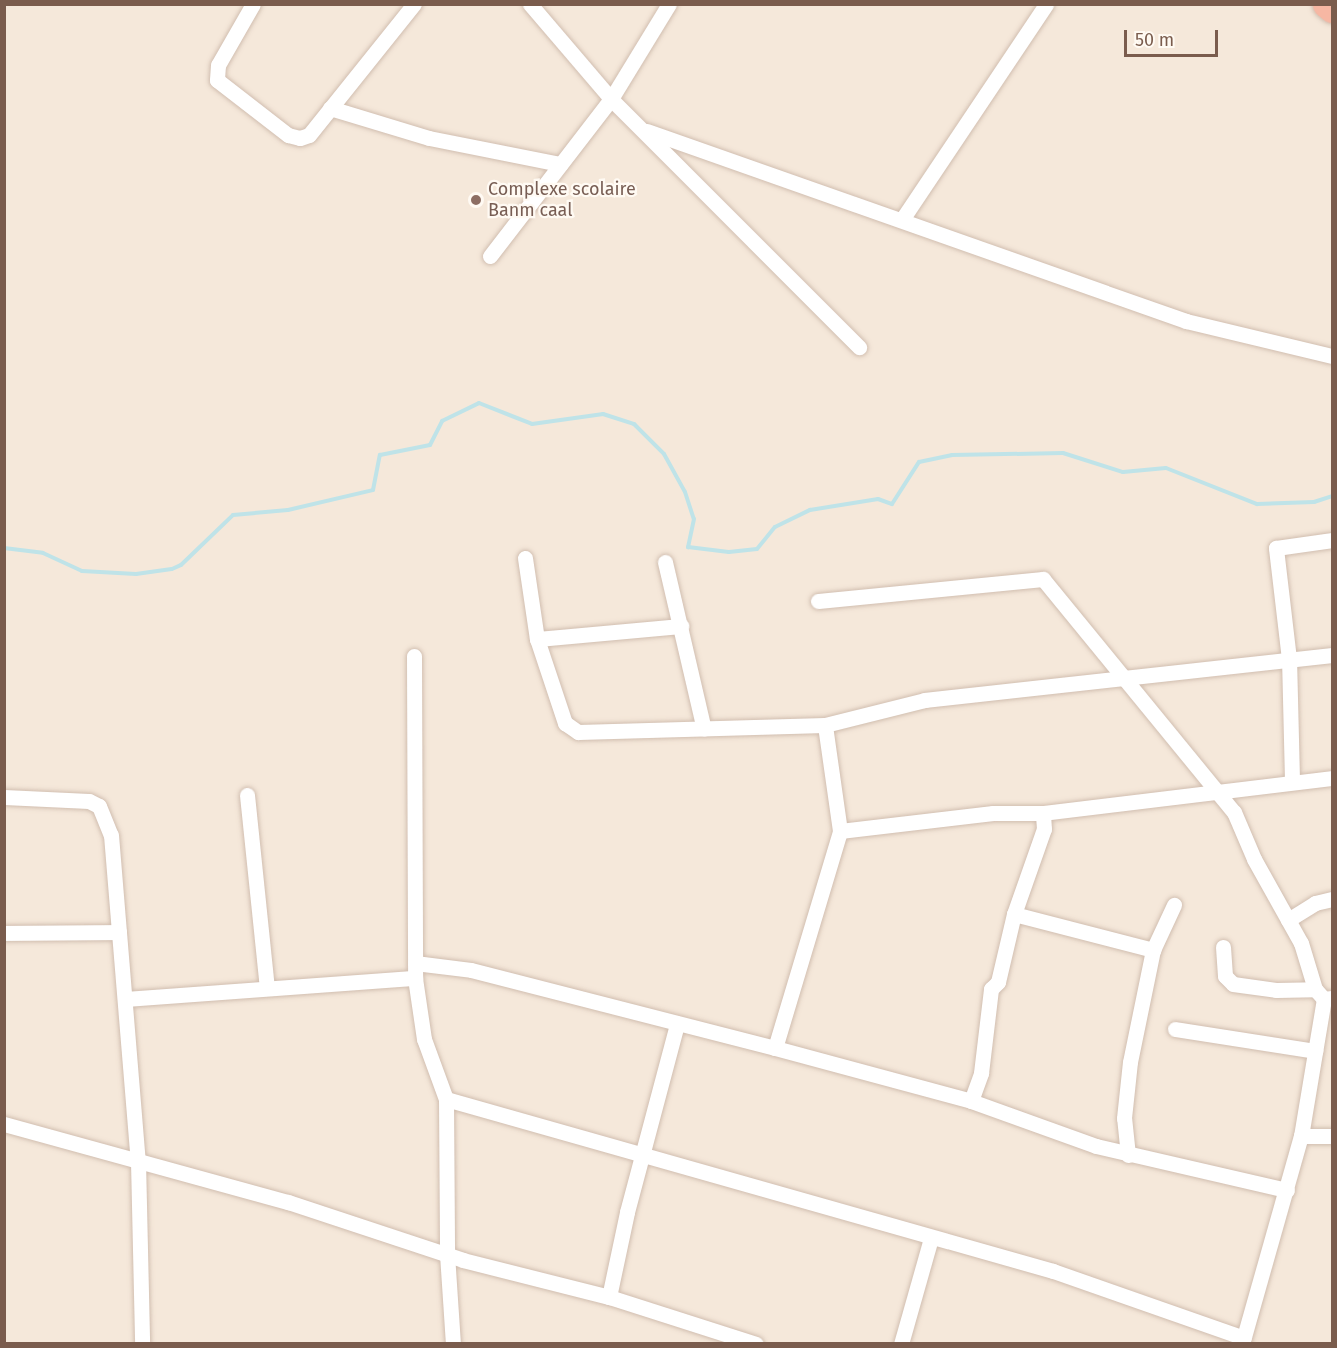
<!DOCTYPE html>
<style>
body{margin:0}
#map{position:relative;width:1337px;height:1348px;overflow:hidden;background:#fdf6ec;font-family:"Fira Sans",sans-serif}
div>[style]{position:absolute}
.residential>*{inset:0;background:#f5e8da}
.stream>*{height:4px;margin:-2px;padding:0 2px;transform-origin:2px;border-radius:2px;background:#bfe3e8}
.roads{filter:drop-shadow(0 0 2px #d1beb0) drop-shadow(0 0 2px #d1beb0)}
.street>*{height:15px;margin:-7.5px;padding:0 7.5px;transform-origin:7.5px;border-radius:7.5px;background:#fff}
.highway>*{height:27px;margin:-13.5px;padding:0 13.5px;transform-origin:13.5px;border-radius:13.5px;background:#f7b7a3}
.dots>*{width:16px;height:16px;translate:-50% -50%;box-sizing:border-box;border:3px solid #fffaf3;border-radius:50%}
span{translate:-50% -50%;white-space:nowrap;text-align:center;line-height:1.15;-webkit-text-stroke:4.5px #fffaf3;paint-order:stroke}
.education-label{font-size:18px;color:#785e54}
.left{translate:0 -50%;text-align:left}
.frame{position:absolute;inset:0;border:6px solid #7a5c4d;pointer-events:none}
.scale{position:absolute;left:1124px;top:30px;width:94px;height:27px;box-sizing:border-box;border:3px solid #7a5c4d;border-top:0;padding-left:8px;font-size:18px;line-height:21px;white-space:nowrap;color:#7a5c4d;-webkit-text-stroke:4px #fffaf3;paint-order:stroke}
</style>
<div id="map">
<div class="residential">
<i style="clip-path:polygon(5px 5px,1332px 5px,1332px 1343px,5px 1343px)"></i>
</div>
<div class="stream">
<i style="left:4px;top:548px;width:39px;rotate:7deg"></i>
<i style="left:43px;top:553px;width:43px;rotate:24.8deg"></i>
<i style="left:82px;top:571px;width:54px;rotate:3.2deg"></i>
<i style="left:136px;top:574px;width:36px;rotate:-8deg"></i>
<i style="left:172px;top:569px;width:10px;rotate:-24deg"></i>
<i style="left:181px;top:565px;width:72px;rotate:-43.9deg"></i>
<i style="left:233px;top:515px;width:55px;rotate:-5.2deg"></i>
<i style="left:288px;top:510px;width:87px;rotate:-13.2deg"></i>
<i style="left:373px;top:490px;width:36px;rotate:-79deg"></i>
<i style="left:380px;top:455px;width:51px;rotate:-11.3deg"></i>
<i style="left:430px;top:445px;width:27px;rotate:-63deg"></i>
<i style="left:442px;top:421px;width:41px;rotate:-25.9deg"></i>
<i style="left:479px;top:403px;width:57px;rotate:21.6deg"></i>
<i style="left:532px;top:424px;width:72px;rotate:-8deg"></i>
<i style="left:603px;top:414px;width:33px;rotate:18deg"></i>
<i style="left:634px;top:424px;width:42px;rotate:45deg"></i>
<i style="left:664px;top:454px;width:43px;rotate:61.1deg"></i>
<i style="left:685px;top:492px;width:28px;rotate:72deg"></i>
<i style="left:694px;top:519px;width:29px;rotate:102deg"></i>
<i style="left:688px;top:547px;width:41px;rotate:7deg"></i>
<i style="left:729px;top:552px;width:28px;rotate:-6deg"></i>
<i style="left:757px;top:549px;width:28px;rotate:-51deg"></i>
<i style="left:775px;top:527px;width:39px;rotate:-26deg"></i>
<i style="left:810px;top:510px;width:69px;rotate:-9.2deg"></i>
<i style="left:878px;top:499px;width:15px;rotate:20deg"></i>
<i style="left:892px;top:504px;width:50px;rotate:-57.3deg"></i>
<i style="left:919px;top:462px;width:34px;rotate:-12deg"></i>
<i style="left:952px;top:455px;width:111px;rotate:-1deg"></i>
<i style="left:1063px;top:453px;width:63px;rotate:17.6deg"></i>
<i style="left:1123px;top:472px;width:43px;rotate:-5.3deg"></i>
<i style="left:1166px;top:468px;width:98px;rotate:21.6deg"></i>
<i style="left:1257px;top:504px;width:57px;rotate:-2deg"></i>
<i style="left:1314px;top:502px;width:19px;rotate:-18deg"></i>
</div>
<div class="roads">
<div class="street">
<i style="left:253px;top:4px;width:70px;rotate:119.8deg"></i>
<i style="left:218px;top:65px;width:15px;rotate:94deg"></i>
<i style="left:217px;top:80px;width:90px;rotate:37.8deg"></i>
<i style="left:288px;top:135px;width:12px;rotate:14deg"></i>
<i style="left:300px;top:138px;width:9px;rotate:-18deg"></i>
<i style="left:309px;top:135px;width:168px;rotate:-51.3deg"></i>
<i style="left:530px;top:4px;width:125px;rotate:49.5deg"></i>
<i style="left:611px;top:99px;width:351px;rotate:45deg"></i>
<i style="left:330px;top:108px;width:103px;rotate:16.9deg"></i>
<i style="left:429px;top:138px;width:134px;rotate:11.2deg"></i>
<i style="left:647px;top:131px;width:572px;rotate:19.42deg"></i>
<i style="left:1186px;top:321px;width:150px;rotate:13.5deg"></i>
<i style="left:903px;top:218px;width:257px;rotate:-56.2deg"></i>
<i style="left:490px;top:256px;width:198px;rotate:-52.4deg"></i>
<i style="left:611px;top:99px;width:111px;rotate:-58.6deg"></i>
<i style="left:525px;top:558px;width:82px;rotate:81.6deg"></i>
<i style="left:537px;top:639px;width:89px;rotate:71.6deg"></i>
<i style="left:565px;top:723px;width:16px;rotate:35deg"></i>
<i style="left:578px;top:732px;width:247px;rotate:-1.6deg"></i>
<i style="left:825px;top:725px;width:103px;rotate:-14deg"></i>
<i style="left:925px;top:700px;width:409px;rotate:-6.3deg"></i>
<i style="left:665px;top:562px;width:171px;rotate:76.9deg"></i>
<i style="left:818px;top:601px;width:226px;rotate:-5.6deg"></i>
<i style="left:1043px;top:579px;width:301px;rotate:50.7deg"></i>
<i style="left:1234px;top:812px;width:51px;rotate:66.9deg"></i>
<i style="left:1254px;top:859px;width:96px;rotate:60.8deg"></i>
<i style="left:1301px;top:943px;width:48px;rotate:73.1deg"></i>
<i style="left:1315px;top:989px;width:13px;rotate:48deg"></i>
<i style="left:1324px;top:999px;width:8px;rotate:-7deg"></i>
<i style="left:537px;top:639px;width:145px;rotate:-5.2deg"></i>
<i style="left:414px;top:656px;width:322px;rotate:89.8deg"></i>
<i style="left:415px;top:978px;width:62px;rotate:81.6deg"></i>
<i style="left:424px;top:1039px;width:64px;rotate:69.9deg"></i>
<i style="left:446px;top:1099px;width:155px;rotate:89.6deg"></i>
<i style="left:447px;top:1254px;width:90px;rotate:86.2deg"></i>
<i style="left:1292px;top:780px;width:121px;rotate:-91.4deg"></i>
<i style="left:1289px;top:659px;width:112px;rotate:-96.7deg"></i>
<i style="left:1276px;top:548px;width:57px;rotate:-8.1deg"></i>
<i style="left:247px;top:795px;width:193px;rotate:84.1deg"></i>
<i style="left:4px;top:797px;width:85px;rotate:2.7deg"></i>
<i style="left:89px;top:801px;width:11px;rotate:27deg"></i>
<i style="left:99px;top:806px;width:31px;rotate:68deg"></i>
<i style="left:111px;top:835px;width:327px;rotate:85.3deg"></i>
<i style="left:138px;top:1161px;width:183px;rotate:88.7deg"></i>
<i style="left:840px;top:831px;width:154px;rotate:-6.7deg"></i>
<i style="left:993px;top:813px;width:50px"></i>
<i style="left:1043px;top:813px;width:291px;rotate:-6.9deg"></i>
<i style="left:1014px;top:914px;width:144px;rotate:14.5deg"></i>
<i style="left:1153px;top:950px;width:50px;rotate:-65deg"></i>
<i style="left:1288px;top:920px;width:32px;rotate:-32deg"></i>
<i style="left:1315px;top:903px;width:17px;rotate:-13deg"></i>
<i style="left:4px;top:933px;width:115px;rotate:-0.5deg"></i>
<i style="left:1223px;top:947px;width:29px;rotate:86deg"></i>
<i style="left:1225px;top:976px;width:11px;rotate:45deg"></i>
<i style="left:1233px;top:984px;width:43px;rotate:7.9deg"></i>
<i style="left:1276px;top:990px;width:39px;rotate:-1deg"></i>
<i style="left:415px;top:963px;width:56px;rotate:7.1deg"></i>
<i style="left:471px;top:970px;width:314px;rotate:14.4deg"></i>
<i style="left:775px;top:1048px;width:203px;rotate:15.1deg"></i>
<i style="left:971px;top:1101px;width:133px;rotate:19.8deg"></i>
<i style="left:1096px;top:1146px;width:196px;rotate:13deg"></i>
<i style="left:126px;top:999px;width:290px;rotate:-4.2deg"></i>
<i style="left:1175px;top:1029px;width:142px;rotate:8.9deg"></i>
<i style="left:775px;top:1048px;width:227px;rotate:-73.3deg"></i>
<i style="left:840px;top:831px;width:107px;rotate:-98.1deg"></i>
<i style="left:446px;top:1099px;width:631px;rotate:15.82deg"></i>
<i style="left:1053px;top:1271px;width:202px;rotate:19.3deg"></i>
<i style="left:971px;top:1101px;width:30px;rotate:-70deg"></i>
<i style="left:981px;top:1073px;width:85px;rotate:-83.2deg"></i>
<i style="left:991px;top:989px;width:10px;rotate:-45deg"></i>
<i style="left:998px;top:982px;width:70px;rotate:-76.8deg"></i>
<i style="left:1014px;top:914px;width:90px;rotate:-70.6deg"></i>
<i style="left:1044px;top:829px;width:16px;rotate:-94deg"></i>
<i style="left:4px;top:1124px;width:295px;rotate:15.4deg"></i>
<i style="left:288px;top:1202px;width:184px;rotate:18.3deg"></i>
<i style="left:463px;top:1260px;width:151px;rotate:14.2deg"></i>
<i style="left:609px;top:1297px;width:154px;rotate:17.7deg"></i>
<i style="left:1301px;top:1136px;width:31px"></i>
<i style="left:1128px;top:1155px;width:37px;rotate:-96deg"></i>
<i style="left:1124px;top:1118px;width:56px;rotate:-83.9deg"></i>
<i style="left:1130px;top:1062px;width:114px;rotate:-78.4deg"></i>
<i style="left:609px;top:1297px;width:87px;rotate:-78deg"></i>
<i style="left:627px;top:1212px;width:195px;rotate:-75.1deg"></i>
<i style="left:901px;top:1344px;width:110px;rotate:-74.2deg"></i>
<i style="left:1242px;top:1344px;width:216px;rotate:-74.2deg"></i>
<i style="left:1301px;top:1136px;width:139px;rotate:-80.5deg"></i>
</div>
<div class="highway">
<i style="left:1326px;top:4px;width:8px;rotate:40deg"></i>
</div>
</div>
<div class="dots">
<i style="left:476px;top:200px;background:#8d6e63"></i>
</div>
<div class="education-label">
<span class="left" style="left:488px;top:200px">Complexe scolaire<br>Banm caal</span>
</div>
<div class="frame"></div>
<div class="scale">50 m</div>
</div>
